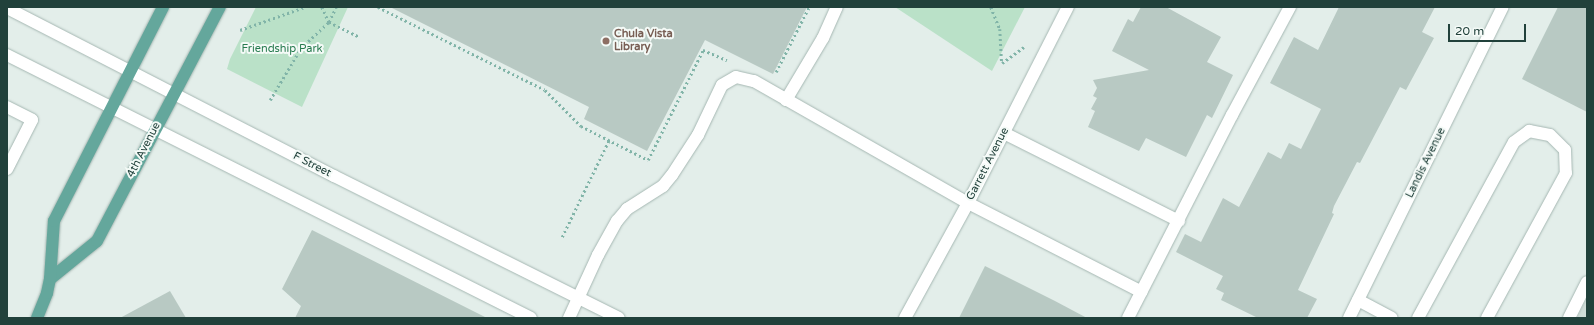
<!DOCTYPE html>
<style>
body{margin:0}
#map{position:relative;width:1594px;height:325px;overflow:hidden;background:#e3eeea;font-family:"Varela Round",sans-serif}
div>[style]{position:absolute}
.built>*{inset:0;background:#d1ded9}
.green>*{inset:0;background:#bae1c8}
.building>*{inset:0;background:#b8c9c3}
.path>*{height:2.5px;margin-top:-1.25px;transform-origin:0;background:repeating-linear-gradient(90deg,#81b4a8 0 2px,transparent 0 5px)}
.roads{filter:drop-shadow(0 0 1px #a5b7b2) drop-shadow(0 0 1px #a5b7b2)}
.lane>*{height:12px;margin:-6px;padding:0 6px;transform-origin:6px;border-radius:6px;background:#fff}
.street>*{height:12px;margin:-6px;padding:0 6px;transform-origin:6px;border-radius:6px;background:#fff}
.secondary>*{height:12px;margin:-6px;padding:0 6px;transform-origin:6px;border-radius:6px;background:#fff}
.primary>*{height:12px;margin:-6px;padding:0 6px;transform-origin:6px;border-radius:6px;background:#64a79c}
.dots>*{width:11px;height:11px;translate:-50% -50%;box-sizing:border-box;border:2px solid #f4faf7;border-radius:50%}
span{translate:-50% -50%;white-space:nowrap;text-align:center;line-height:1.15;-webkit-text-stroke:4px #f4faf7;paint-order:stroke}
.education-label{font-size:11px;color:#785e54;font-weight:700}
.left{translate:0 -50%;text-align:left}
.park-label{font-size:11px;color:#277b4f}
.street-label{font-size:11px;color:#21413b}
.frame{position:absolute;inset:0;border:8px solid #21413b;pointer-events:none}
.scale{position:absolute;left:1448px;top:24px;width:78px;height:18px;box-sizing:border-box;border:2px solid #21413b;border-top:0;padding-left:5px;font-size:12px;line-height:14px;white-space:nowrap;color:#21413b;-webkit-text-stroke:3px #f4faf7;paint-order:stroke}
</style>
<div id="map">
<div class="built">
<i style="clip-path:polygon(1587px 297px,1587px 318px,1577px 318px)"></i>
</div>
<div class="green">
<i style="clip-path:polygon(256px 7px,348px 7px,302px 107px,227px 69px,230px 59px)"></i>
<i style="clip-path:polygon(895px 7px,1025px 7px,992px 71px)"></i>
</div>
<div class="building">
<i style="clip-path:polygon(390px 7px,807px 7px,773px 74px,705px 40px,647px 151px,584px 119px,589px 107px)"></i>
<i style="clip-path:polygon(1141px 7px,1166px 7px,1221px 37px,1207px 62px,1233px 75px,1212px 118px,1207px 115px,1186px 157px,1146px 138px,1139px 151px,1088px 127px,1095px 111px,1091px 109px,1097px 98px,1093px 96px,1097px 88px,1093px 80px,1149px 70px,1112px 51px,1128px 19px,1133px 22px)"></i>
<i style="clip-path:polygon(1339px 7px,1435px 7px,1422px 32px,1434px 38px,1406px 90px,1400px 87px,1360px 163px,1357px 162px,1334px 206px,1332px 213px,1334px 214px,1298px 290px,1317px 299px,1307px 318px,1258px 318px,1221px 300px,1224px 293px,1216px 289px,1223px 276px,1176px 252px,1185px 234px,1201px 242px,1223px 198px,1239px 207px,1268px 152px,1281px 159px,1289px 143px,1301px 149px,1321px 109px,1270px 83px,1294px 37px,1318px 50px)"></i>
<i style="clip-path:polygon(1558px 7px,1587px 7px,1587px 112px,1522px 79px)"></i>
<i style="clip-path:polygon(312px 230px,487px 318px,295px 318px,301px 306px,282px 289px)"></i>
<i style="clip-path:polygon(985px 266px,1055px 301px,1087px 318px,959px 318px)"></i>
<i style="clip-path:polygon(170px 291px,186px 318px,120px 318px)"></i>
</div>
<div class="path">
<i style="left:322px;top:7px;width:17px;rotate:65deg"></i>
<i style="left:329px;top:22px;width:34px;rotate:26deg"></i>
<i style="left:378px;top:7px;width:186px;rotate:26.4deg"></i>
<i style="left:545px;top:90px;width:51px;rotate:45deg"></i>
<i style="left:581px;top:126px;width:75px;rotate:26.9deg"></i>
<i style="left:648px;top:160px;width:123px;rotate:-63.4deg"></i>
<i style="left:703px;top:50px;width:26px;rotate:23deg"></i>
<i style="left:991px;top:7px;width:24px;rotate:68deg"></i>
<i style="left:1000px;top:29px;width:34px;rotate:87deg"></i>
<i style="left:1002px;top:63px;width:27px;rotate:-36deg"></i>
<i style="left:240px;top:30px;width:69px;rotate:-19.5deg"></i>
<i style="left:776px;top:72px;width:73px;rotate:-63.1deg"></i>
<i style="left:270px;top:100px;width:61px;rotate:-59.2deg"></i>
<i style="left:301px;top:48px;width:38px;rotate:-43deg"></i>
<i style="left:329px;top:22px;width:17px;rotate:-65deg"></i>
<i style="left:562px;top:237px;width:108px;rotate:-64.1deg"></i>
</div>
<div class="roads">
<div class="lane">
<i style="left:786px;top:100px;width:72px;rotate:-59.2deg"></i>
<i style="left:823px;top:38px;width:34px;rotate:-66deg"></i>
<i style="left:7px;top:107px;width:28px;rotate:27deg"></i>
<i style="left:32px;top:120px;width:55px;rotate:117deg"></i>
<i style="left:1004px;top:133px;width:196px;rotate:26.7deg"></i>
<i style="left:1358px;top:300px;width:38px;rotate:28deg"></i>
<i style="left:569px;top:318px;width:69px;rotate:-65.3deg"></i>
<i style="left:598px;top:255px;width:39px;rotate:-61deg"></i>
<i style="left:617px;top:221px;width:16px;rotate:-50deg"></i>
<i style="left:627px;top:209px;width:43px;rotate:-32.6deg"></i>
<i style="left:663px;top:186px;width:14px;rotate:-51deg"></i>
<i style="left:672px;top:175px;width:48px;rotate:-57deg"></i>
<i style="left:698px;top:135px;width:55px;rotate:-64.4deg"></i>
<i style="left:722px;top:85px;width:16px;rotate:-30deg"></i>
<i style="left:736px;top:77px;width:18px;rotate:13deg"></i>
<i style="left:754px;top:81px;width:246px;rotate:29.7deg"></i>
<i style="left:968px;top:203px;width:195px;rotate:27.1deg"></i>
<i style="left:1128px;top:318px;width:228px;rotate:-62.9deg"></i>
<i style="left:1232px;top:115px;width:123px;rotate:-61.8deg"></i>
<i style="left:1418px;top:318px;width:200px;rotate:-61.4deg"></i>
<i style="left:1514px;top:142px;width:19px;rotate:-36deg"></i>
<i style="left:1529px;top:131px;width:21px;rotate:11deg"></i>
<i style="left:1550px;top:135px;width:21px;rotate:45deg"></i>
<i style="left:1565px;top:150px;width:23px;rotate:88deg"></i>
<i style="left:1566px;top:173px;width:165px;rotate:118.6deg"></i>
<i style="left:1569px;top:318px;width:40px;rotate:-63.4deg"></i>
</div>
<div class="street">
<i style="left:905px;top:318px;width:131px;rotate:-61.3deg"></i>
<i style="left:968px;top:203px;width:220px;rotate:-63deg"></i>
<i style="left:1349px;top:318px;width:347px;rotate:-63.7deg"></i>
</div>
<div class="secondary">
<i style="left:7px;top:8px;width:368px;rotate:27.2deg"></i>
<i style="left:334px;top:176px;width:318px;rotate:26.5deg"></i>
<i style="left:7px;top:55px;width:586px;rotate:26.65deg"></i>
</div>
<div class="primary">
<i style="left:50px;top:279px;width:60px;rotate:-39deg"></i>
<i style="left:97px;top:241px;width:264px;rotate:-62.3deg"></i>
<i style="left:37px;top:318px;width:27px;rotate:-68deg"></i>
<i style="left:47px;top:293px;width:14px;rotate:-78deg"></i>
<i style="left:50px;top:279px;width:58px;rotate:-86.1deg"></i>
<i style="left:54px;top:221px;width:240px;rotate:-63deg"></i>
</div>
</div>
<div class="dots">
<i style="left:606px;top:41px;background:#8d6e63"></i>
</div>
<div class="education-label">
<span class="left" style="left:614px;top:41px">Chula Vista<br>Library</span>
</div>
<div class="park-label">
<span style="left:282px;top:49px">Friendship Park</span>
</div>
<div class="street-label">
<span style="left:144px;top:150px;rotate:-63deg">4th Avenue</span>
<span style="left:1426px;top:163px;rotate:-64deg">Landis Avenue</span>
<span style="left:988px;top:164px;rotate:-63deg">Garrett Avenue</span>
<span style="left:312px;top:165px;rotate:27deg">F Street</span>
</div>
<div class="frame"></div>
<div class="scale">20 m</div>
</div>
